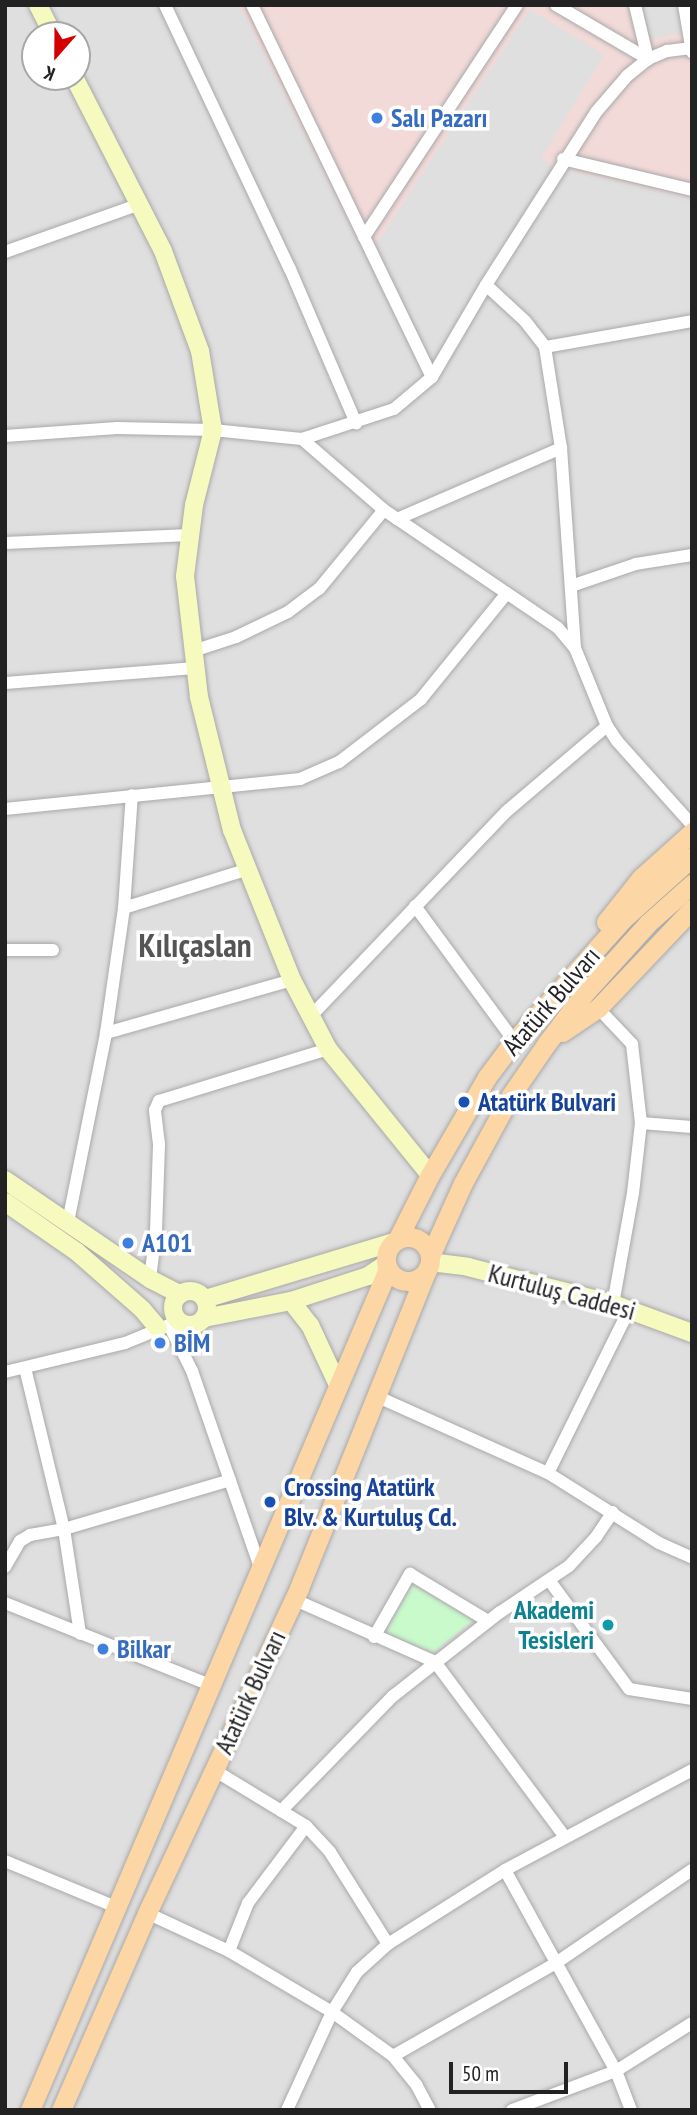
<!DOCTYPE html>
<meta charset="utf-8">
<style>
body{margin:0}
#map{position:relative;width:697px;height:2115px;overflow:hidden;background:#f2efe9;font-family:"PT Sans Narrow",sans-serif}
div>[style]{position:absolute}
.residential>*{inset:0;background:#e0dfdf}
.commercial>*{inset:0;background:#f2dad9}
.park>*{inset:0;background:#c8facc}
.roads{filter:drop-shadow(0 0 2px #a9a9a9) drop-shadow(0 0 2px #a9a9a9)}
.street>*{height:12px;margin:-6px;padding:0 6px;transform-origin:6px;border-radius:6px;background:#fff}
.secondary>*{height:18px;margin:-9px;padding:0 9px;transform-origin:9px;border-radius:9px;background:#f7fabf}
.secondary>.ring{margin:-9px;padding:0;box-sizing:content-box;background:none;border:18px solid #f7fabf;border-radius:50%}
.primary>*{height:19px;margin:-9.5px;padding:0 9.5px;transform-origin:9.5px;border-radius:9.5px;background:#fcd6a4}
.primary>.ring{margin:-9.5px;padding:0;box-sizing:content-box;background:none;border:19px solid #fcd6a4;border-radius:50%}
.dots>*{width:19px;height:19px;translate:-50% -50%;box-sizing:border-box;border:4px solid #fff;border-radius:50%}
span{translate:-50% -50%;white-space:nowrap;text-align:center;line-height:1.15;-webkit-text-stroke:7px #fff;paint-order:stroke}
.shop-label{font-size:26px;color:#366cbe;font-weight:700}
.left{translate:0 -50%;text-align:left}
.street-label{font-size:26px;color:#222}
.transit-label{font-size:26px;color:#164399;font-weight:700}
.culture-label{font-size:26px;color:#0d838f;font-weight:700}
.right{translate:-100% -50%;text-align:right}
.district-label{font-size:33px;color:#555;font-weight:700}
.frame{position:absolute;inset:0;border:7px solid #222;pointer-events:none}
.north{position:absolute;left:21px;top:21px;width:70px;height:70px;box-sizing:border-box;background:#fff;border:2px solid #a7a7a7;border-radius:50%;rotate:201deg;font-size:19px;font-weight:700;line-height:28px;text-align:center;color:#222}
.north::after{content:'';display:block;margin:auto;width:24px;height:32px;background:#d40000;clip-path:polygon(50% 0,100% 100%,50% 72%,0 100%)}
.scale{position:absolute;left:449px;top:2062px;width:119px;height:32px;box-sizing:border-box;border:4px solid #222;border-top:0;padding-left:9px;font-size:21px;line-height:24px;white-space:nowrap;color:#222;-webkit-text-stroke:5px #fff;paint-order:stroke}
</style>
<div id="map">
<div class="residential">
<i style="clip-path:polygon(evenodd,5px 5px,692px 5px,692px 2110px,5px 2110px,5px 5px,35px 35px,77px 35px,77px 77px,35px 77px,35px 35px)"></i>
</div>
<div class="commercial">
<i style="clip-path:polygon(239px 5px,637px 5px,646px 40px,692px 31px,692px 199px,558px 168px,541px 159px,604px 55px,530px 9px,371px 252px,361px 248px)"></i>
</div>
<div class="park">
<i style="clip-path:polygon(412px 1585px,473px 1620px,433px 1652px,386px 1633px)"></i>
</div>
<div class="roads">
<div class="street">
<i style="left:165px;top:5px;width:292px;rotate:64.7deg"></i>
<i style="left:290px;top:269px;width:168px;rotate:66.8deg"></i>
<i style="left:252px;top:5px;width:413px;rotate:64.2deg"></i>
<i style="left:556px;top:5px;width:107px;rotate:30.4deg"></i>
<i style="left:635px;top:5px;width:56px;rotate:76.5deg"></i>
<i style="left:684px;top:5px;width:48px;rotate:80.3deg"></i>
<i style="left:563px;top:159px;width:133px;rotate:13.5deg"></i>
<i style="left:364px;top:237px;width:278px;rotate:-56.6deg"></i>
<i style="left:5px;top:252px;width:140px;rotate:-19.6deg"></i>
<i style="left:486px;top:285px;width:53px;rotate:42.7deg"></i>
<i style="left:525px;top:321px;width:33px;rotate:52deg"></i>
<i style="left:545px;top:347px;width:102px;rotate:81deg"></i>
<i style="left:561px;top:448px;width:199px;rotate:86deg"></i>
<i style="left:545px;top:347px;width:149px;rotate:-10deg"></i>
<i style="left:5px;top:436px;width:112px;rotate:-4.1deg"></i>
<i style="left:117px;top:428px;width:96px;rotate:1.2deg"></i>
<i style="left:213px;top:430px;width:89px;rotate:5.8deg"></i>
<i style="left:302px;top:439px;width:97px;rotate:-18.1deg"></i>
<i style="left:394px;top:409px;width:50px;rotate:-40.1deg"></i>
<i style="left:432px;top:377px;width:107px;rotate:-59.6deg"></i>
<i style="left:486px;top:285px;width:206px;rotate:-57.5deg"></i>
<i style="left:597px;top:111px;width:46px;rotate:-49.4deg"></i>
<i style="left:627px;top:76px;width:27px;rotate:-39deg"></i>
<i style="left:648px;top:59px;width:21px;rotate:-23deg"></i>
<i style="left:667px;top:51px;width:25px;rotate:-7deg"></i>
<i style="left:302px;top:439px;width:108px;rotate:40.9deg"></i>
<i style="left:384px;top:510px;width:210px;rotate:34.1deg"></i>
<i style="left:558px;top:628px;width:26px;rotate:50deg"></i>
<i style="left:575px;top:648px;width:84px;rotate:67.7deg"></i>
<i style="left:607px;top:726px;width:18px;rotate:56deg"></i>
<i style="left:617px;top:741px;width:113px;rotate:48.2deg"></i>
<i style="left:397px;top:519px;width:179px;rotate:-23.4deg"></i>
<i style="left:5px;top:543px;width:185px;rotate:-2.5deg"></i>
<i style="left:571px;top:586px;width:69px;rotate:-18.7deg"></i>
<i style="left:636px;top:564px;width:57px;rotate:-9.1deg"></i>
<i style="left:193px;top:651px;width:45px;rotate:-18deg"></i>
<i style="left:236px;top:637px;width:58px;rotate:-25.7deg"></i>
<i style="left:288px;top:612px;width:39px;rotate:-37deg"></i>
<i style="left:319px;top:589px;width:102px;rotate:-50.6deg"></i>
<i style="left:5px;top:683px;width:191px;rotate:-4.5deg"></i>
<i style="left:5px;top:809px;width:297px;rotate:-5.8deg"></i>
<i style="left:300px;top:779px;width:43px;rotate:-23.6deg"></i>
<i style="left:339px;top:762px;width:103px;rotate:-37.5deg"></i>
<i style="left:421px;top:699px;width:136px;rotate:-50.9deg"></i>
<i style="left:415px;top:906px;width:167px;rotate:53.7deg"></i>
<i style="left:124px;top:908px;width:127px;rotate:-17.4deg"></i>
<i style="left:5px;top:950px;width:48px"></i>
<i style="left:598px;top:1008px;width:50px;rotate:46.6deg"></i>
<i style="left:632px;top:1044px;width:80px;rotate:83.5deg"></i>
<i style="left:641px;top:1123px;width:70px;rotate:96.5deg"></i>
<i style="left:633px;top:1193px;width:113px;rotate:100.2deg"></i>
<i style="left:311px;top:1016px;width:284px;rotate:-46.3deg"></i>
<i style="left:507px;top:811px;width:131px;rotate:-40.4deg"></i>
<i style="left:106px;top:1033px;width:193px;rotate:-15.9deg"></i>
<i style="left:641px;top:1123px;width:51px;rotate:4.5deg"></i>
<i style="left:68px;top:1222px;width:193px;rotate:-78.6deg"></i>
<i style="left:106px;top:1033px;width:126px;rotate:-81.8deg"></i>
<i style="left:124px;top:908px;width:113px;rotate:-86deg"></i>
<i style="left:150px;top:1279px;width:48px;rotate:-82.9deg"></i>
<i style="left:156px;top:1231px;width:87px;rotate:-88deg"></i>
<i style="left:159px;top:1144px;width:34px;rotate:-97deg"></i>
<i style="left:155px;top:1110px;width:10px;rotate:-66deg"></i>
<i style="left:159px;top:1101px;width:177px;rotate:-17.1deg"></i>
<i style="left:169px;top:1325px;width:51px;rotate:63.4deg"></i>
<i style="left:192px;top:1371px;width:207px;rotate:70.9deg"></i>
<i style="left:25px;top:1368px;width:166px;rotate:76.4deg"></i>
<i style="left:64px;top:1529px;width:106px;rotate:81.3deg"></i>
<i style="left:5px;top:1372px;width:123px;rotate:-13.6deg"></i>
<i style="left:125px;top:1343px;width:58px;rotate:-22.2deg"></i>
<i style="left:378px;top:1397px;width:186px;rotate:24.1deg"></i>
<i style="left:548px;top:1473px;width:131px;rotate:32.2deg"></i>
<i style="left:659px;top:1543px;width:36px;rotate:24deg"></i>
<i style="left:548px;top:1473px;width:182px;rotate:-63.6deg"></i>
<i style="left:5px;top:1567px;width:30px;rotate:-60deg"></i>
<i style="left:20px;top:1541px;width:12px;rotate:-31deg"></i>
<i style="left:30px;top:1535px;width:35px;rotate:-10deg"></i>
<i style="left:64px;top:1529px;width:173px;rotate:-16.4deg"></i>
<i style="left:549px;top:1580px;width:135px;rotate:53.7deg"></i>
<i style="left:629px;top:1689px;width:64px;rotate:9deg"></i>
<i style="left:293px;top:1599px;width:155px;rotate:23.9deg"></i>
<i style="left:435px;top:1662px;width:217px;rotate:53.4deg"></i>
<i style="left:5px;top:1603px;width:221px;rotate:21.8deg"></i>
<i style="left:374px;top:1637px;width:73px;rotate:-60.3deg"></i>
<i style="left:410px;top:1574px;width:91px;rotate:31.1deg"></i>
<i style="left:214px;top:1770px;width:108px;rotate:31.3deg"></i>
<i style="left:306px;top:1826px;width:35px;rotate:47deg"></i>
<i style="left:330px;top:1852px;width:109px;rotate:57.8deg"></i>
<i style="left:281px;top:1811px;width:161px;rotate:-45.8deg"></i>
<i style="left:393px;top:1696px;width:135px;rotate:-38.1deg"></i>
<i style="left:499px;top:1613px;width:84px;rotate:-33.9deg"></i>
<i style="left:569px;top:1566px;width:40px;rotate:-47deg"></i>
<i style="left:596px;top:1537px;width:30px;rotate:-56deg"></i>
<i style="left:5px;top:1861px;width:120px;rotate:22.5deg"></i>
<i style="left:505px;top:1870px;width:230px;rotate:61.1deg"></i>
<i style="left:616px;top:2071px;width:42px;rotate:69deg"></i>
<i style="left:147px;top:1913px;width:90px;rotate:24.9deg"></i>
<i style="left:229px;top:1951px;width:120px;rotate:30.6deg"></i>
<i style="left:332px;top:2012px;width:75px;rotate:35.8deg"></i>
<i style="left:393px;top:2056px;width:38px;rotate:51deg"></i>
<i style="left:417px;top:2086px;width:27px;rotate:62deg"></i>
<i style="left:229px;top:1951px;width:52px;rotate:-68.4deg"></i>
<i style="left:248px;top:1903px;width:96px;rotate:-53deg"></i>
<i style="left:393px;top:2056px;width:188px;rotate:-29.7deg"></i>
<i style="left:556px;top:1963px;width:165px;rotate:-34.4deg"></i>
<i style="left:287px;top:2110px;width:108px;rotate:-65.3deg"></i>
<i style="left:332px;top:2012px;width:47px;rotate:-58deg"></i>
<i style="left:357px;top:1972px;width:42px;rotate:-42.1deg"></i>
<i style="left:388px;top:1944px;width:138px;rotate:-32.3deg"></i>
<i style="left:505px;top:1870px;width:212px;rotate:-28.1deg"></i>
<i style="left:512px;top:2110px;width:111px;rotate:-20.6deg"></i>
<i style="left:616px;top:2071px;width:90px;rotate:-32.3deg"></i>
</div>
<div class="secondary">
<i style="left:38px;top:5px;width:34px;rotate:63deg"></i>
<i style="left:74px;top:77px;width:195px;rotate:62.9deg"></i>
<i style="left:163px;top:251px;width:107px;rotate:69.7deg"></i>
<i style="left:200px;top:351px;width:80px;rotate:80.7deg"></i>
<i style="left:213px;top:430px;width:77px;rotate:104.2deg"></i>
<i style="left:194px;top:505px;width:72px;rotate:97.2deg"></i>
<i style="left:185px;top:576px;width:122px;rotate:83.4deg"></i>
<i style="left:199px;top:697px;width:137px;rotate:76.1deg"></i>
<i style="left:232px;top:830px;width:162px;rotate:68.2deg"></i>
<i style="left:292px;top:980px;width:78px;rotate:62.4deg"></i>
<i style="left:328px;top:1049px;width:162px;rotate:51deg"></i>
<i style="left:5px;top:1180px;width:176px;rotate:34.3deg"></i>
<i style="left:150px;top:1279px;width:34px;rotate:27deg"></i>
<i style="left:5px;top:1202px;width:88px;rotate:34.8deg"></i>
<i style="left:77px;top:1252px;width:86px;rotate:41.2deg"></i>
<i style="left:142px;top:1309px;width:25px;rotate:50deg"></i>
<i style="left:430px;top:1262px;width:38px;rotate:7deg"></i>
<i style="left:468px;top:1267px;width:150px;rotate:14.3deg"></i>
<i style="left:613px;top:1304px;width:84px;rotate:20.2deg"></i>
<i class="ring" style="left:173px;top:1291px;width:16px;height:16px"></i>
<i style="left:205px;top:1299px;width:197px;rotate:-16.8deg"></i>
<i style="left:291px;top:1301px;width:81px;rotate:-18deg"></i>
<i style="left:368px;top:1276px;width:22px;rotate:-34deg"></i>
<i style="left:204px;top:1318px;width:89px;rotate:-11.1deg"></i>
<i style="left:291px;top:1301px;width:31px;rotate:52deg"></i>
<i style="left:310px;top:1325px;width:66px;rotate:65deg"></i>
</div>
<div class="primary">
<i style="left:606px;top:922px;width:56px;rotate:-51.5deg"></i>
<i style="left:641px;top:878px;width:69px;rotate:-42deg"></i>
<i style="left:562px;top:1032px;width:43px;rotate:-33.7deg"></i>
<i style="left:598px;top:1008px;width:137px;rotate:-46.5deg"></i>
<i class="ring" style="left:386px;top:1237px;width:25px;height:25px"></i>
<i style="left:397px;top:1240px;width:73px;rotate:-63.1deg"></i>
<i style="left:430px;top:1175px;width:113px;rotate:-59.8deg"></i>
<i style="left:487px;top:1077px;width:45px;rotate:-53.1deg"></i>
<i style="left:514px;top:1041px;width:162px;rotate:-48.2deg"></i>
<i style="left:622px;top:920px;width:94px;rotate:-42deg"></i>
<i style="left:430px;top:1256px;width:80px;rotate:-65.7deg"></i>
<i style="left:463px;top:1183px;width:100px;rotate:-61.4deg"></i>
<i style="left:511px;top:1095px;width:63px;rotate:-55.3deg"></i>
<i style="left:547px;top:1043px;width:60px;rotate:-53.1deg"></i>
<i style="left:583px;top:995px;width:97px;rotate:-47.9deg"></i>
<i style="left:648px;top:923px;width:59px;rotate:-41.6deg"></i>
<i style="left:30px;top:2110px;width:914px;rotate:-66.94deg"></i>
<i style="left:61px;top:2110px;width:215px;rotate:-66.4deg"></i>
<i style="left:147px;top:1913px;width:359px;rotate:-64.9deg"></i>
<i style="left:299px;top:1588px;width:343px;rotate:-68.1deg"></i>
</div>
</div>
<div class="dots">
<i style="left:377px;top:118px;background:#3f7fe0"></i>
<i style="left:464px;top:1102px;background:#1a4fb4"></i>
<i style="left:128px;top:1243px;background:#3f7fe0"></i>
<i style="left:160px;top:1343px;background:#3f7fe0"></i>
<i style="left:270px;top:1502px;background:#1a4fb4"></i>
<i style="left:608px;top:1625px;background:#0f9aa8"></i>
<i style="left:103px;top:1649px;background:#3f7fe0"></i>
</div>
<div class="shop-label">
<span class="left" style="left:391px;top:118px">Salı Pazarı</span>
<span class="left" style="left:142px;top:1243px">A101</span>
<span class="left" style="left:174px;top:1343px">BİM</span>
<span class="left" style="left:117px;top:1649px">Bilkar</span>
</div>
<div class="street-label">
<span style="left:551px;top:1001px;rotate:-49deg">Atatürk Bulvarı</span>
<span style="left:562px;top:1292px;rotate:15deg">Kurtuluş Caddesi</span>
<span style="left:250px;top:1692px;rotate:-65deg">Atatürk Bulvarı</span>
</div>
<div class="transit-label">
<span class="left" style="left:478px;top:1102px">Atatürk Bulvari</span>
<span class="left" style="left:284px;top:1502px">Crossing Atatürk<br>Blv. &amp; Kurtuluş Cd.</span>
</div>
<div class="culture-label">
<span class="right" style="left:594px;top:1625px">Akademi<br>Tesisleri</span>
</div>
<div class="district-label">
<span style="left:195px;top:945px">Kılıçaslan</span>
</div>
<div class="frame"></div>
<div class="north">K</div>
<div class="scale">50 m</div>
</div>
